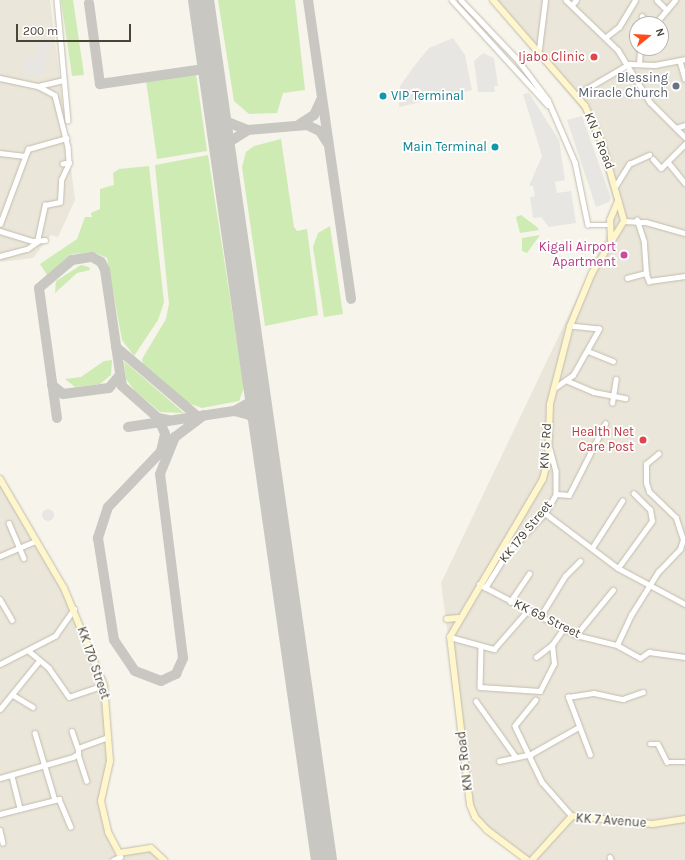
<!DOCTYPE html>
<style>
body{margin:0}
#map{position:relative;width:685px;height:860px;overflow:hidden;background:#f6f4eb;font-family:Karla,sans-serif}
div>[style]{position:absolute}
.residential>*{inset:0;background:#eae6d9}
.green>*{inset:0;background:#ceebb3}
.parking>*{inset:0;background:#e8e6e2}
.round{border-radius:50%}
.taxiway>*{height:10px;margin:-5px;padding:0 5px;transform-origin:5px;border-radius:5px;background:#c8c7c2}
.runway>*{height:26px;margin:-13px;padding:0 13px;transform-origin:13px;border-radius:13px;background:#c8c7c2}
.roads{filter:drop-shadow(0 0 1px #c2bcad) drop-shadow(0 0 1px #c2bcad)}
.street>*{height:4.5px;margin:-2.25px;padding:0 2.25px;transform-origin:2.25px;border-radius:2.25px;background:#fff}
.secondary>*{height:6px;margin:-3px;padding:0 3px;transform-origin:3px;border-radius:3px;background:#fff6cc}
.dots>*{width:11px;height:11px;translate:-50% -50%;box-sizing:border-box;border:2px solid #fff;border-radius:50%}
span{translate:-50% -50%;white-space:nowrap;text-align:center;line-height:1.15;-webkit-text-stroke:3.5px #fff;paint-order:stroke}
.health-label{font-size:13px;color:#be3a42}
.right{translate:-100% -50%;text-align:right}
.worship-label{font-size:13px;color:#5b616d}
.culture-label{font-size:13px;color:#0d838f}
.left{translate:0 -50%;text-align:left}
.street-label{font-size:13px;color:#4b4538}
.hotel-label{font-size:13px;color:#b23c85}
.north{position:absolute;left:629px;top:16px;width:40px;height:40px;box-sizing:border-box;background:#fff;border:1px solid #b7b5af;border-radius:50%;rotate:72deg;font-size:11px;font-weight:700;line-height:16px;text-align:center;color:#4b4538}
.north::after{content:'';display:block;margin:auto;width:14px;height:18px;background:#ff4c19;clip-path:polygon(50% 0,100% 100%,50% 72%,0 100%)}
.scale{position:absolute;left:16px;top:24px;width:115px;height:18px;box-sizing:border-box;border:2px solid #4b4538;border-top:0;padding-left:5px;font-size:12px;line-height:14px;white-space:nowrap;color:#4b4538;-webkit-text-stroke:3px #fff;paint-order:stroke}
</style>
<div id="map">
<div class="residential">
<i style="clip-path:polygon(0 0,50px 0,75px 200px,58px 237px,51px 235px,33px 258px,0 262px)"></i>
<i style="clip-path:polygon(evenodd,489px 0,685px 0,685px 860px,521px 860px,473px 819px,441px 583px,606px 237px,614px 203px,595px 138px,582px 110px,489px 0,637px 24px,661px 24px,661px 48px,637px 48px,637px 24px)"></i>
<i style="clip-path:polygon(0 482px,63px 590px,103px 688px,108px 764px,100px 793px,105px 828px,116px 857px,151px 850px,163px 860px,0 860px)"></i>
</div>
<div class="green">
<i style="clip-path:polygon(61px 0,73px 0,84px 75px,72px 76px)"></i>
<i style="clip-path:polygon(218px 0,295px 0,305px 90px,283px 93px,277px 113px,249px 114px,234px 101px)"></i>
<i style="clip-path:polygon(196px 74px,207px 151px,157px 159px,146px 80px)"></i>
<i style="clip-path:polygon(281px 139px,294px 227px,297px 231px,307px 229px,318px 315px,265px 326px,242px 167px,246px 152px,254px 146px)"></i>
<i style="clip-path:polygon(208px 155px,244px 388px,239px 401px,202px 408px,188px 403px,143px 364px,142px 359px,166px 319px,169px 304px,155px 165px)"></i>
<i style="clip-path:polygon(149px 166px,164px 302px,158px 320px,134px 356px,122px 340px,107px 258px,93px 252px,72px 254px,47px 275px,40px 264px,77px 239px,85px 217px,92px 217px,91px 213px,100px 209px,100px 189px,114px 185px,113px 173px,119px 169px)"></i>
<i style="clip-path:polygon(521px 215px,537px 227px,539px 230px,520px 233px,516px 217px)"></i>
<i style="clip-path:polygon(330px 226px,343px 314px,324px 317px,313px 247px,318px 233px)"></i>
<i style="clip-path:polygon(540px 235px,527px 253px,522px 251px,522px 238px)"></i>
<i style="clip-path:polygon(81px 265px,89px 267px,90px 270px,77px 273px,55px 293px,56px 281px)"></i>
<i style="clip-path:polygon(112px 360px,111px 375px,100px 384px,75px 387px,65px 379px,81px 377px,104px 361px)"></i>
<i style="clip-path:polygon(124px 361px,184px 413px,160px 412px,135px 391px,126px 379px)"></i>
</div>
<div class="parking">
<i style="clip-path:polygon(43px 36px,52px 39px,42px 76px,24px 76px,28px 56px,36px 58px,39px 38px)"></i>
<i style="clip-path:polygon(453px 38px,465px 55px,472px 90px,399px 107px,400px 86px,415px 65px,429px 48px)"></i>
<i style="clip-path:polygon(483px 53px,494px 58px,498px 86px,494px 86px,495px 92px,478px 92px,474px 61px)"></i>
<i style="clip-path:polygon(529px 93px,559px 140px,565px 180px,555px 182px,557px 193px,571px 191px,576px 223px,549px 227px,541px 217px,533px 218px,530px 197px,535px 196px,533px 186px,529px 186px,542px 156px,523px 94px)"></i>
<i style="clip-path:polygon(582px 116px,611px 198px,609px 202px,596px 207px,567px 120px)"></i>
<i class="round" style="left:42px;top:509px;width:12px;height:12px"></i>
</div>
<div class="taxiway">
<i style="left:308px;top:0;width:302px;rotate:81.8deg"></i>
<i style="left:89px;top:3px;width:82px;rotate:82.3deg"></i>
<i style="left:100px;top:84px;width:112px;rotate:-8.2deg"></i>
<i style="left:216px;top:104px;width:19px;rotate:62deg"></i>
<i style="left:225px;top:121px;width:24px;rotate:22deg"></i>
<i style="left:300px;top:124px;width:17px;rotate:-33deg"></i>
<i style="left:314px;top:115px;width:17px;rotate:-65deg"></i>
<i style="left:224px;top:162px;width:21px;rotate:-76deg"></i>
<i style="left:229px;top:142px;width:22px;rotate:-32deg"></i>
<i style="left:248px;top:130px;width:59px;rotate:-4.8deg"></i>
<i style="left:307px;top:125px;width:14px;rotate:25deg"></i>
<i style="left:320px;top:131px;width:13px;rotate:58deg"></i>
<i style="left:116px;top:347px;width:106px;rotate:40.4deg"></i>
<i style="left:52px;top:385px;width:14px;rotate:39deg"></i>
<i style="left:63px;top:394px;width:46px;rotate:-7.4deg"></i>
<i style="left:109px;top:388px;width:17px;rotate:-50deg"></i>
<i style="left:234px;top:411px;width:16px;rotate:14deg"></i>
<i style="left:250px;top:415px;width:22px;rotate:54deg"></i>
<i style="left:57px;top:418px;width:131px;rotate:-97.9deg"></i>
<i style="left:39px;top:288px;width:43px;rotate:-40.3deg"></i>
<i style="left:72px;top:260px;width:20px;rotate:-9deg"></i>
<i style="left:92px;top:257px;width:10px;rotate:29deg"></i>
<i style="left:101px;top:262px;width:9px;rotate:63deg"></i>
<i style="left:105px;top:270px;width:117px;rotate:81.7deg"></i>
<i style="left:122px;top:386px;width:48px;rotate:41.6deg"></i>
<i style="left:158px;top:418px;width:10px;rotate:11deg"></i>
<i style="left:158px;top:418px;width:17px;rotate:66deg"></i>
<i style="left:165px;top:434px;width:17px;rotate:103deg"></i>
<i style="left:128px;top:427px;width:107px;rotate:-8.6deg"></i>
<i style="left:234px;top:411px;width:18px;rotate:-29deg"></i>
<i style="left:250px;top:402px;width:17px;rotate:-69deg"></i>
<i style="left:175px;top:437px;width:97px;rotate:133.7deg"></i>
<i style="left:108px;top:507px;width:33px;rotate:108deg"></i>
<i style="left:98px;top:538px;width:103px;rotate:81.1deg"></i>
<i style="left:114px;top:640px;width:37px;rotate:56deg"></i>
<i style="left:135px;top:671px;width:28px;rotate:21deg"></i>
<i style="left:161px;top:681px;width:17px;rotate:-25deg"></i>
<i style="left:176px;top:674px;width:17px;rotate:-66deg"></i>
<i style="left:183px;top:658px;width:185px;rotate:-97.1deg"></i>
<i style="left:160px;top:474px;width:40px;rotate:-68deg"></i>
<i style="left:175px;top:437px;width:36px;rotate:-37deg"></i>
</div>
<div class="runway">
<i style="left:201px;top:0;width:869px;rotate:81.86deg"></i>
</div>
<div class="roads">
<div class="street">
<i style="left:57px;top:0;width:121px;rotate:84.8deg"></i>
<i style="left:452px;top:0;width:142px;rotate:47.6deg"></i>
<i style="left:461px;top:0;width:83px;rotate:46.5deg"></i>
<i style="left:518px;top:60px;width:50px;rotate:53.1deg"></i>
<i style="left:548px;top:100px;width:68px;rotate:66.5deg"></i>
<i style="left:575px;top:162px;width:64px;rotate:78.3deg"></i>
<i style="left:588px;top:225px;width:22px"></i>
<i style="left:566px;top:0;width:72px;rotate:43.9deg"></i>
<i style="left:618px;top:50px;width:61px;rotate:58.4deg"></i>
<i style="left:650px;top:102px;width:49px;rotate:45deg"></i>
<i style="left:657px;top:0;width:13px;rotate:45deg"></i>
<i style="left:572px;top:5px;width:6px;rotate:-51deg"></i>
<i style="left:642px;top:16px;width:11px;rotate:45deg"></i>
<i style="left:655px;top:24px;width:31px;rotate:-50deg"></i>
<i style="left:606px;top:37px;width:16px;rotate:-38deg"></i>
<i style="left:619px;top:27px;width:31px;rotate:-59deg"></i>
<i style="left:539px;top:49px;width:49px;rotate:-83deg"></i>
<i style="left:680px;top:61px;width:18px;rotate:74deg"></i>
<i style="left:639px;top:64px;width:16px;rotate:-86deg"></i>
<i style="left:0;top:78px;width:39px;rotate:12deg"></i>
<i style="left:38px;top:86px;width:19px;rotate:28deg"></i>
<i style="left:55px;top:95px;width:54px;rotate:76deg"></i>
<i style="left:68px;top:147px;width:16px;rotate:86deg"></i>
<i style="left:69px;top:163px;width:6px;rotate:171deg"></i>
<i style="left:38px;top:86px;width:26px;rotate:-13deg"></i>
<i style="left:576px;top:95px;width:61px;rotate:-30.3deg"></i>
<i style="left:629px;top:64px;width:26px;rotate:2deg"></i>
<i style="left:655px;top:65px;width:31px;rotate:-11deg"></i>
<i style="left:676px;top:128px;width:9px;rotate:-18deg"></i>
<i style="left:0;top:153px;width:25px;rotate:7deg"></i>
<i style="left:653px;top:159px;width:12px;rotate:48deg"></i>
<i style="left:661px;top:168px;width:34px;rotate:-45deg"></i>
<i style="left:668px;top:162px;width:27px;rotate:51deg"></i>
<i style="left:616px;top:185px;width:25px;rotate:-58deg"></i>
<i style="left:629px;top:164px;width:22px;rotate:-24deg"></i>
<i style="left:624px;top:221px;width:22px;rotate:3deg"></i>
<i style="left:646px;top:222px;width:41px;rotate:15.8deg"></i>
<i style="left:0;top:224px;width:80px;rotate:-69.5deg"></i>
<i style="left:28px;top:149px;width:40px;rotate:-16deg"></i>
<i style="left:0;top:231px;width:34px;rotate:17deg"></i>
<i style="left:33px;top:241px;width:12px;rotate:-5deg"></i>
<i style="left:0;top:256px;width:28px;rotate:-15deg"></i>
<i style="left:27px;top:249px;width:12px;rotate:-35deg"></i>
<i style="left:37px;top:242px;width:38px;rotate:-78deg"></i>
<i style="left:45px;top:205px;width:15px;rotate:-11deg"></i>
<i style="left:60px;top:202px;width:22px;rotate:-87deg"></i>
<i style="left:61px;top:180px;width:19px;rotate:-65deg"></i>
<i style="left:646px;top:273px;width:9px;rotate:69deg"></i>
<i style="left:649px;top:281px;width:36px;rotate:-8deg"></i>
<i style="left:627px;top:278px;width:20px;rotate:-15deg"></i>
<i style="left:646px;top:273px;width:31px;rotate:-94deg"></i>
<i style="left:644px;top:242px;width:23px;rotate:-108deg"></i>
<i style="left:588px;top:351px;width:27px;rotate:22deg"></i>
<i style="left:568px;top:381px;width:28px;rotate:23deg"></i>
<i style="left:594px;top:392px;width:32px;rotate:11deg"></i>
<i style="left:553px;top:389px;width:24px;rotate:-35deg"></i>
<i style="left:573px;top:375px;width:53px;rotate:-60.5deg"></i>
<i style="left:599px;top:329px;width:29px;rotate:-174deg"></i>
<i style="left:612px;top:403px;width:24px;rotate:-81deg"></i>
<i style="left:550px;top:449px;width:23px;rotate:75deg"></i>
<i style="left:556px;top:471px;width:23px;rotate:90deg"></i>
<i style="left:545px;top:513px;width:91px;rotate:37deg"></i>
<i style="left:618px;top:568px;width:76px;rotate:28.2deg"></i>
<i style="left:9px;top:523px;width:38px;rotate:67deg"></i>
<i style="left:592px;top:548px;width:56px;rotate:-57.4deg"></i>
<i style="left:0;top:556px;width:38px;rotate:-23deg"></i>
<i style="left:618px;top:568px;width:58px;rotate:-54.1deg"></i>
<i style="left:652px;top:521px;width:11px;rotate:-100deg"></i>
<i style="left:650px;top:510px;width:23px;rotate:-135deg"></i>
<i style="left:479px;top:584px;width:110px;rotate:27.7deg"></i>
<i style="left:576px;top:635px;width:42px;rotate:13.7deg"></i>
<i style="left:617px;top:645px;width:26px;rotate:29deg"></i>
<i style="left:640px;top:658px;width:11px;rotate:-34deg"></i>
<i style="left:649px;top:652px;width:36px;rotate:8deg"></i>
<i style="left:485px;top:588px;width:39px;rotate:-58deg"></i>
<i style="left:506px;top:555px;width:57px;rotate:-47.1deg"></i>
<i style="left:545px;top:513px;width:22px;rotate:-60deg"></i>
<i style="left:556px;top:494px;width:13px;rotate:4deg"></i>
<i style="left:569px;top:495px;width:80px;rotate:-63.1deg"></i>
<i style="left:0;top:599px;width:24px;rotate:60deg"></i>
<i style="left:510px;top:602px;width:34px;rotate:-56deg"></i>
<i style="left:540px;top:617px;width:48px;rotate:-58.6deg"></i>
<i style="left:565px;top:576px;width:21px;rotate:-45deg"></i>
<i style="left:576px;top:635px;width:58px;rotate:-50.6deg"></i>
<i style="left:450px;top:637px;width:46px;rotate:15.3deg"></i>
<i style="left:494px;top:649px;width:52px;rotate:-48.9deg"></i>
<i style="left:617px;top:645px;width:33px;rotate:-65deg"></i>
<i style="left:631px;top:615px;width:51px;rotate:-57.9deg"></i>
<i style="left:658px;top:572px;width:32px;rotate:-46deg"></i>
<i style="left:680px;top:549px;width:9px;rotate:-72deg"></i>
<i style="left:683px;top:540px;width:23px;rotate:-108deg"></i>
<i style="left:676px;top:518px;width:37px;rotate:-136deg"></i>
<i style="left:649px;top:492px;width:9px;rotate:-108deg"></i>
<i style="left:646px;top:483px;width:19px;rotate:-90deg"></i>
<i style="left:646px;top:464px;width:16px;rotate:-40deg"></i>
<i style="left:481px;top:647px;width:40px;rotate:91.4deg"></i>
<i style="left:480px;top:687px;width:60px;rotate:3.8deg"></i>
<i style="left:540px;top:691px;width:30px;rotate:-63deg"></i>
<i style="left:554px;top:664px;width:19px;rotate:-96deg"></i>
<i style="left:552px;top:645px;width:19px;rotate:-55deg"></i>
<i style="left:29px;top:651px;width:26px;rotate:40deg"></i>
<i style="left:49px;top:668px;width:35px;rotate:55deg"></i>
<i style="left:69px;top:697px;width:37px;rotate:-19deg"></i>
<i style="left:536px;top:657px;width:20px;rotate:-37deg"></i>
<i style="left:0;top:664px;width:62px;rotate:-27deg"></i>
<i style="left:55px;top:636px;width:33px;rotate:-55deg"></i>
<i style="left:13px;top:695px;width:23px;rotate:31deg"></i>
<i style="left:536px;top:700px;width:33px;rotate:129deg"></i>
<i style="left:515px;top:726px;width:62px;rotate:64.3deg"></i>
<i style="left:542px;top:782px;width:45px;rotate:48.6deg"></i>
<i style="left:476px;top:701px;width:69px;rotate:54.5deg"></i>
<i style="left:0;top:709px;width:62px;rotate:-50.9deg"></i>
<i style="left:72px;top:731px;width:18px;rotate:71deg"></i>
<i style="left:35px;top:733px;width:70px;rotate:73.4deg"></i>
<i style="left:650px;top:744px;width:8px"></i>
<i style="left:658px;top:744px;width:20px;rotate:63deg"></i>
<i style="left:667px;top:762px;width:18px"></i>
<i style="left:78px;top:754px;width:28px;rotate:72deg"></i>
<i style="left:590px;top:755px;width:62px;rotate:-110.8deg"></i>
<i style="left:568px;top:697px;width:26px;rotate:-9deg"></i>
<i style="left:594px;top:693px;width:30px;rotate:12deg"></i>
<i style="left:623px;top:699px;width:21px;rotate:-19deg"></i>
<i style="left:499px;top:761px;width:33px;rotate:-12deg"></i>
<i style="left:531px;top:754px;width:53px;rotate:-29.5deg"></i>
<i style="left:12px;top:776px;width:34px;rotate:76deg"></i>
<i style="left:0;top:778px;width:76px;rotate:-16deg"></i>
<i style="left:73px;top:757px;width:6px;rotate:-31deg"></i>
<i style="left:78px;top:754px;width:6px;rotate:-90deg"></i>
<i style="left:78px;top:748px;width:32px;rotate:-20deg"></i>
<i style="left:0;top:814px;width:61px;rotate:-14.3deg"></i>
<i style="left:59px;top:799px;width:30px;rotate:67deg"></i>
<i style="left:0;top:830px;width:13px;rotate:77deg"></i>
<i style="left:610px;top:857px;width:3px;rotate:72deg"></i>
<i style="left:113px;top:860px;width:8px;rotate:-23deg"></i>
</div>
<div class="secondary">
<i style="left:493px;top:0;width:140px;rotate:49deg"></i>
<i style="left:585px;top:106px;width:41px;rotate:65.3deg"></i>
<i style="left:602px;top:143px;width:81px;rotate:74.2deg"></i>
<i style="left:624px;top:221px;width:61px;rotate:121.6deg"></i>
<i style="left:592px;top:273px;width:57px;rotate:112.5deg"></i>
<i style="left:570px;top:326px;width:81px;rotate:104.4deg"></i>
<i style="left:550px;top:404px;width:57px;rotate:92deg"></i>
<i style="left:548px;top:461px;width:19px;rotate:106deg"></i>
<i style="left:543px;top:479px;width:183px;rotate:120.5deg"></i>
<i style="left:450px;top:637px;width:169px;rotate:83.2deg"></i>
<i style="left:470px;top:805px;width:13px;rotate:67deg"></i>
<i style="left:475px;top:817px;width:18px;rotate:47deg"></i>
<i style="left:487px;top:830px;width:50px;rotate:36.9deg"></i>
<i style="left:611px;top:239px;width:19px;rotate:-93deg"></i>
<i style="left:610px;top:220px;width:21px;rotate:-67deg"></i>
<i style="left:0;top:479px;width:126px;rotate:59.6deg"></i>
<i style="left:64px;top:588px;width:105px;rotate:67.6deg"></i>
<i style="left:104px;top:685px;width:76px;rotate:85.5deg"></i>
<i style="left:110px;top:761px;width:41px;rotate:102.7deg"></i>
<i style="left:101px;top:801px;width:32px;rotate:77deg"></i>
<i style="left:108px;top:832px;width:24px;rotate:62deg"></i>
<i style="left:119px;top:853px;width:32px;rotate:-9deg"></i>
<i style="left:151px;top:848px;width:18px;rotate:43deg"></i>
<i style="left:447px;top:619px;width:11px;rotate:-5deg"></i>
<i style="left:532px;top:860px;width:59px;rotate:-47.7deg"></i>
<i style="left:572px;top:816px;width:81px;rotate:5.6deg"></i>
<i style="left:653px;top:824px;width:32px;rotate:-9deg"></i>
</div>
</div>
<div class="dots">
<i style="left:594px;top:57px;background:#e0444e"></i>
<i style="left:676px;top:86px;background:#6b7280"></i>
<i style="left:383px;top:96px;background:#0f9aa8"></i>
<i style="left:495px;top:147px;background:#0f9aa8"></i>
<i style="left:624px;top:255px;background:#d1479c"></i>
<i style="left:643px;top:440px;background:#e0444e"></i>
</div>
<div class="health-label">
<span class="right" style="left:585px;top:57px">Ijabo Clinic</span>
<span class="right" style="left:634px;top:440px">Health Net<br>Care Post</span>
</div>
<div class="worship-label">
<span class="right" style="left:668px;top:86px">Blessing<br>Miracle Church</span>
</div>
<div class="culture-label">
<span class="left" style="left:391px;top:96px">VIP Terminal</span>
<span class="right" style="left:487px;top:147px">Main Terminal</span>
</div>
<div class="street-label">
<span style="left:599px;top:141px;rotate:68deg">KN 5 Road</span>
<span style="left:546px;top:446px;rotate:-86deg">KN 5 Rd</span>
<span style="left:526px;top:532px;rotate:-51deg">KK 179 Street</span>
<span style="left:547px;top:619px;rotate:26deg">KK 69 Street</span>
<span style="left:93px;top:663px;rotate:71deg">KK 170 Street</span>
<span style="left:465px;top:761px;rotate:-97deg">KN 5 Road</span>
<span style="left:611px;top:821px;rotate:4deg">KK 7 Avenue</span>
</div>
<div class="hotel-label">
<span class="right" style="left:616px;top:255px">Kigali Airport<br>Apartment</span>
</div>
<div class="north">N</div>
<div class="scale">200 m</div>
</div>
